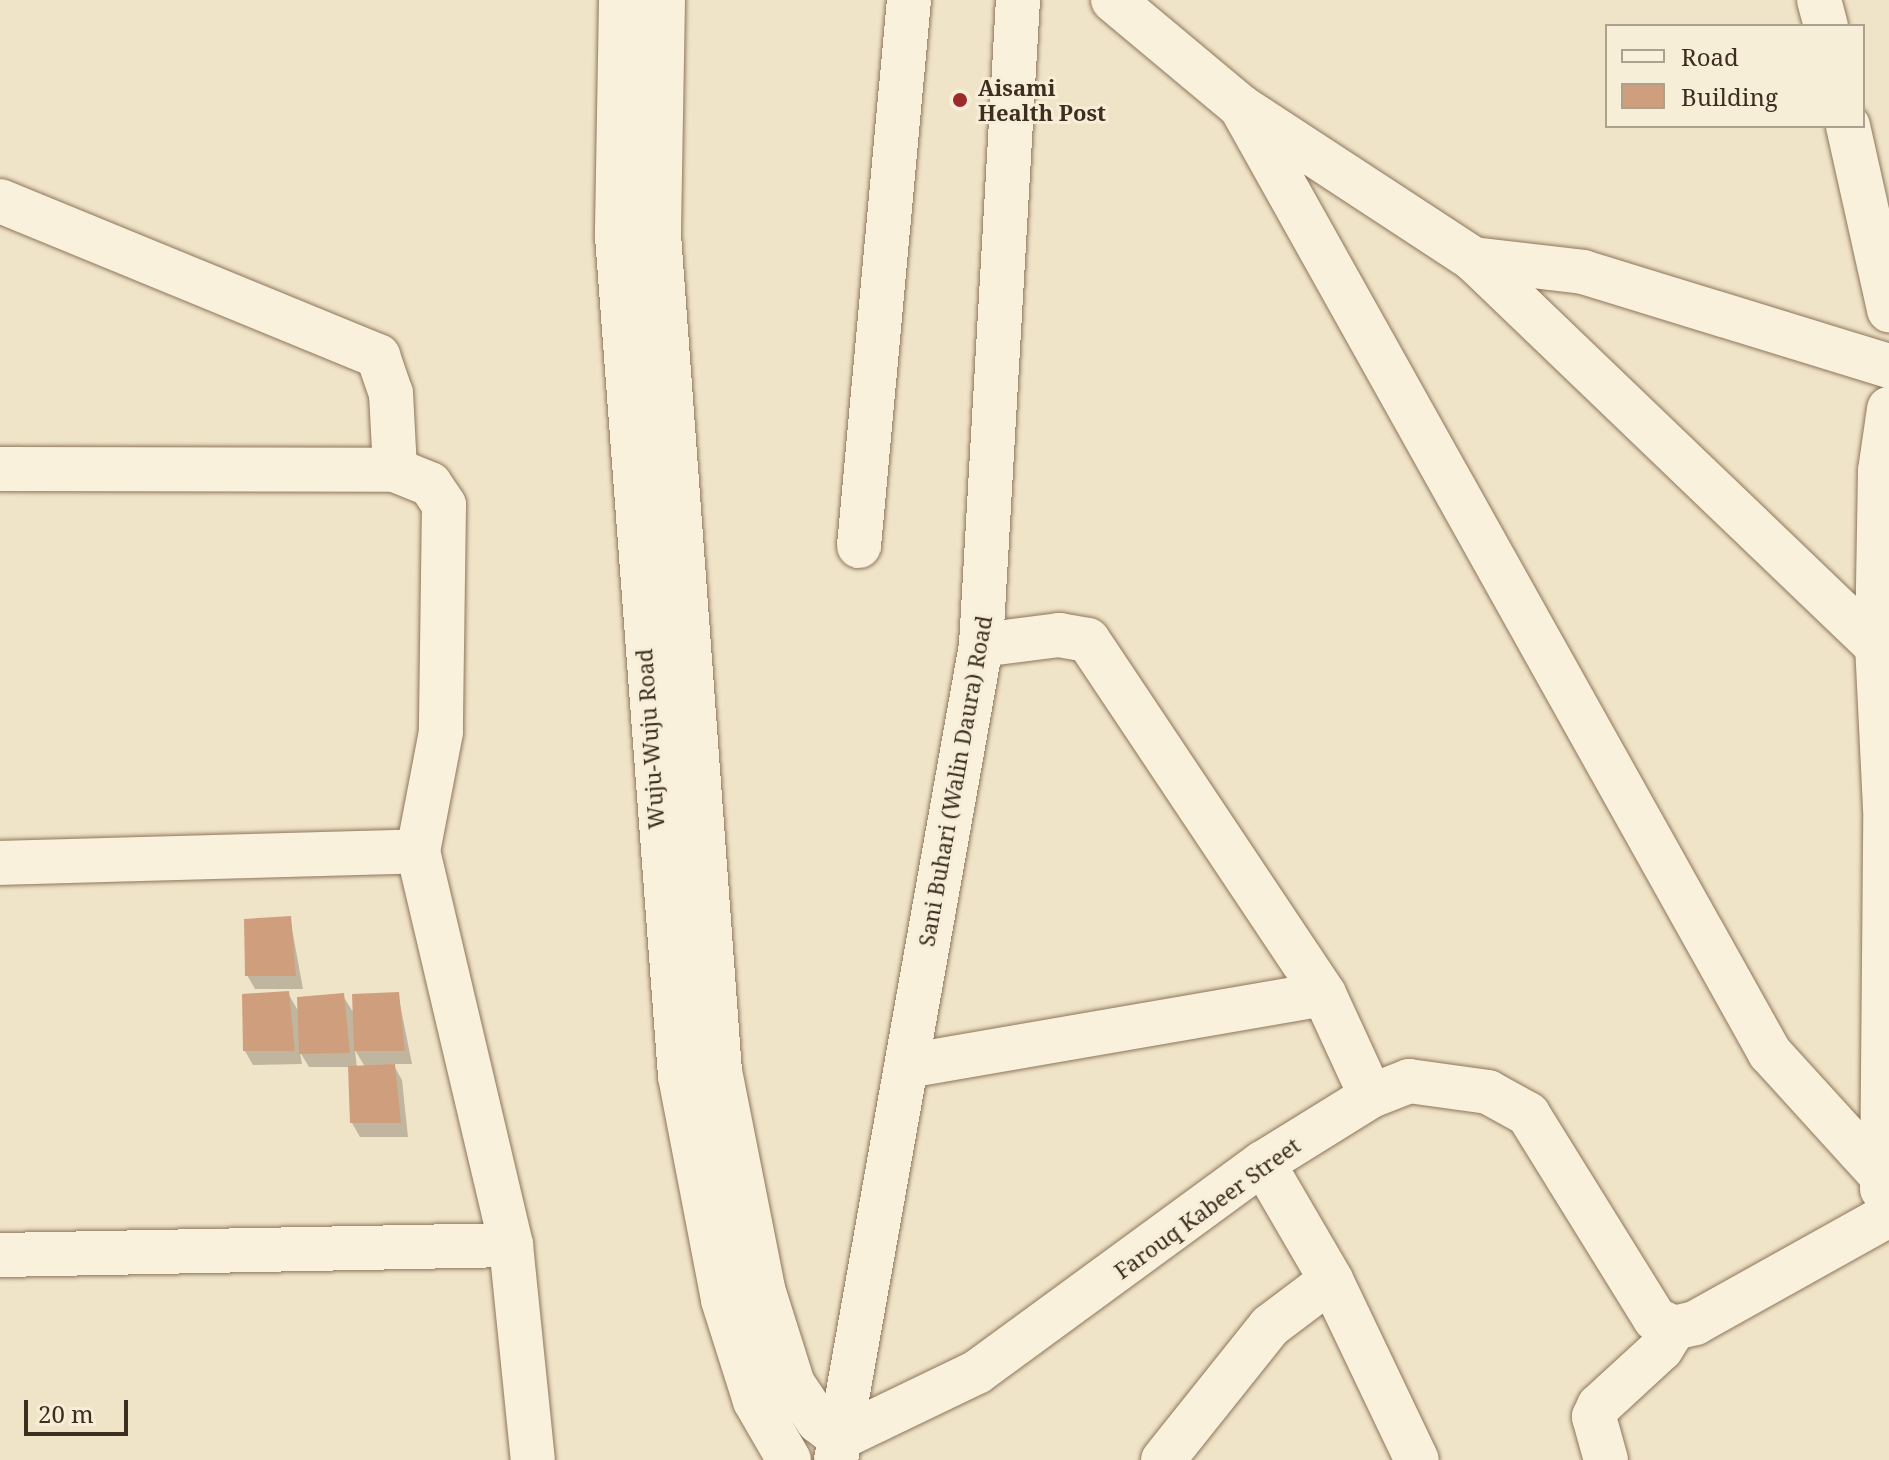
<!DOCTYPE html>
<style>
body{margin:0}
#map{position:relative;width:1889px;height:1460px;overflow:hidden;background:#f0e4c8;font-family:"Noto Serif",serif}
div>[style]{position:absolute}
.shadow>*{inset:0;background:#0003}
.building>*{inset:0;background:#cf9f7d}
.roads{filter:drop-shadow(0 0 2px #8d765c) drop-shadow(0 0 2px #8d765c)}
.minor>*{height:44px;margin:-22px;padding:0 22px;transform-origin:22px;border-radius:22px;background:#faf1dc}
.dots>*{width:22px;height:22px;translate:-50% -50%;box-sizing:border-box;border:4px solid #f7eed8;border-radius:50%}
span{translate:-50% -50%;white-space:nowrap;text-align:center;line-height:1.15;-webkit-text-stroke:6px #f7eed8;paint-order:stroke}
.poi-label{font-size:22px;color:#3d2e20;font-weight:700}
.left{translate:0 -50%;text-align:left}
.street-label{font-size:22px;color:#3d2e20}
.legend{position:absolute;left:1605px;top:24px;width:260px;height:104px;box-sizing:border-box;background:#f7eed8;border:2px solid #ada18e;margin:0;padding:10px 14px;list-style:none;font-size:24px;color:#3d2e20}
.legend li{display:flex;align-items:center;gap:16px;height:40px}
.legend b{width:40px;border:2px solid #ada18e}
.scale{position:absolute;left:24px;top:1400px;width:104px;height:36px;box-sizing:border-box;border:4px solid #3d2e20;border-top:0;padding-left:10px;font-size:24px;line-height:28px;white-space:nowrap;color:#3d2e20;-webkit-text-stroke:6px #f7eed8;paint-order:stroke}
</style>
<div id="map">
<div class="shadow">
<i style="clip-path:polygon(290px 918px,303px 989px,255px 989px,247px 975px)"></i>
<i style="clip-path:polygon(evenodd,288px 993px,300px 1014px,343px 996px,355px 1015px,398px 994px,412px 1064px,393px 1064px,402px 1080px,408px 1137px,360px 1137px,352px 1123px,350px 1067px,309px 1067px,300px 1052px,302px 1064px,253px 1065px,245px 1051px,288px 993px,355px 1050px,365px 1067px,357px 1068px,355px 1050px)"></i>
</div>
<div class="building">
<i style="clip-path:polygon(291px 916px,296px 976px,245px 976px,244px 919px)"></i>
<i style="clip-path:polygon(289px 991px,295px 1051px,243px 1051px,242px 994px)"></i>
<i style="clip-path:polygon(399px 992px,405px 1051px,354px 1051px,352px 994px)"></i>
<i style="clip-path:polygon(344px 993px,350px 1053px,299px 1054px,297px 997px)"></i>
<i style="clip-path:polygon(395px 1064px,401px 1123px,350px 1123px,348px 1066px)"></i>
</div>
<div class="roads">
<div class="minor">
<i style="left:621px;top:0;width:236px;rotate:91deg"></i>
<i style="left:617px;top:236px;width:842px;rotate:85.71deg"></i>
<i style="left:680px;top:1076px;width:228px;rotate:79.1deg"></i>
<i style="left:723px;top:1300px;width:106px;rotate:72.4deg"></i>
<i style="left:755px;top:1401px;width:68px;rotate:60deg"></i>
<i style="left:663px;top:0;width:235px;rotate:91deg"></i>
<i style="left:659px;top:235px;width:838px;rotate:85.83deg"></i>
<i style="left:720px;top:1071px;width:222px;rotate:78.8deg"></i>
<i style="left:763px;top:1289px;width:100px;rotate:72.5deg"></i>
<i style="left:793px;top:1384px;width:45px;rotate:56deg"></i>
<i style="left:818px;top:1421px;width:28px;rotate:38deg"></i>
<i style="left:840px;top:1438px;width:152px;rotate:-25.7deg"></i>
<i style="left:977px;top:1372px;width:354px;rotate:-36.2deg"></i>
<i style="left:1263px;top:1163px;width:127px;rotate:-31.8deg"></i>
<i style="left:1371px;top:1096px;width:41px;rotate:-21.5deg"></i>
<i style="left:1409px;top:1081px;width:80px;rotate:7.9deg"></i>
<i style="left:1488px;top:1092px;width:46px;rotate:28.8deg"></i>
<i style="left:1528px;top:1114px;width:241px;rotate:58.2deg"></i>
<i style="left:1655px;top:1319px;width:21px;rotate:25deg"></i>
<i style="left:1674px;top:1328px;width:22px;rotate:-13deg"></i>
<i style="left:1695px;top:1323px;width:220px;rotate:-29.1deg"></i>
<i style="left:1113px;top:0;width:167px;rotate:39.9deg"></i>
<i style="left:1241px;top:107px;width:277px;rotate:33.2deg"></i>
<i style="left:1473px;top:259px;width:576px;rotate:43.81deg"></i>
<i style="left:1819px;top:0;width:27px;rotate:75deg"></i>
<i style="left:1241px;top:107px;width:1084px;rotate:60.79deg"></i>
<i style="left:1770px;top:1053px;width:164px;rotate:47.7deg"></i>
<i style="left:1848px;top:126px;width:189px;rotate:77.4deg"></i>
<i style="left:0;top:201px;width:409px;rotate:22.3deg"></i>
<i style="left:378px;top:356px;width:39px;rotate:71deg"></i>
<i style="left:391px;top:393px;width:77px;rotate:87deg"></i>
<i style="left:1473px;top:259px;width:111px;rotate:6.7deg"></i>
<i style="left:1583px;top:272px;width:320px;rotate:17.1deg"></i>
<i style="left:0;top:469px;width:395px;rotate:0.1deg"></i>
<i style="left:395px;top:470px;width:38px;rotate:22deg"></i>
<i style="left:430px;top:484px;width:25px;rotate:56deg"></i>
<i style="left:444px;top:505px;width:227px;rotate:90.8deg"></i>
<i style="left:441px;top:732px;width:121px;rotate:100.9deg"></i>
<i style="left:418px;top:851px;width:405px;rotate:76.7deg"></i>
<i style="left:511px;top:1245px;width:216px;rotate:84.2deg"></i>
<i style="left:859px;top:546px;width:548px;rotate:-84.77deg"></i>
<i style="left:981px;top:645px;width:79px;rotate:-7.3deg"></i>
<i style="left:1059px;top:635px;width:29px;rotate:10deg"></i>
<i style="left:1088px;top:640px;width:425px;rotate:56.3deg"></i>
<i style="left:1324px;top:994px;width:112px;rotate:65.3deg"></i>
<i style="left:0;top:863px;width:418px;rotate:-1.6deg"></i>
<i style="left:907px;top:1066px;width:423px;rotate:-9.8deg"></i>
<i style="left:1263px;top:1163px;width:135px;rotate:59.8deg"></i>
<i style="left:1331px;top:1280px;width:199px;rotate:64.5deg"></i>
<i style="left:1882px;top:1189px;width:381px;rotate:-89.5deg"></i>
<i style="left:1885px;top:808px;width:165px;rotate:-92.8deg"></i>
<i style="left:1877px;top:643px;width:172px;rotate:-89deg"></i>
<i style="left:1880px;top:471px;width:63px;rotate:-81.7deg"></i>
<i style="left:0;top:1255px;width:511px;rotate:-1.12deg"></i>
<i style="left:836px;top:1460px;width:828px;rotate:-79.91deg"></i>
<i style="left:981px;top:645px;width:646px;rotate:-86.72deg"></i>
<i style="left:1163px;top:1460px;width:171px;rotate:-51.4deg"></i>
<i style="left:1270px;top:1326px;width:76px;rotate:-37deg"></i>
<i style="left:1606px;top:1460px;width:45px;rotate:-105.6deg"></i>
<i style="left:1594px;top:1417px;width:12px;rotate:-66deg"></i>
<i style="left:1599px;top:1406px;width:84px;rotate:-42.6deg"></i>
<i style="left:1661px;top:1349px;width:25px;rotate:-58deg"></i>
</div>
</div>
<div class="dots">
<i style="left:960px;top:100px;background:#9e2a2b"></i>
</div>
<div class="poi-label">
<span class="left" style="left:978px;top:100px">Aisami<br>Health Post</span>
</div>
<div class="street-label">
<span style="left:650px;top:739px;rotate:-94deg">Wuju-Wuju Road</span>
<span style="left:955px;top:781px;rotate:-80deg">Sani Buhari (Walin Daura) Road</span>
<span style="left:1207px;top:1208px;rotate:-36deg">Farouq Kabeer Street</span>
</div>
<ul class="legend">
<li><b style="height:10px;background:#faf1dc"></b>Road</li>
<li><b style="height:22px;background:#cf9f7d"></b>Building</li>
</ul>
<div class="scale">20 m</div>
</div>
